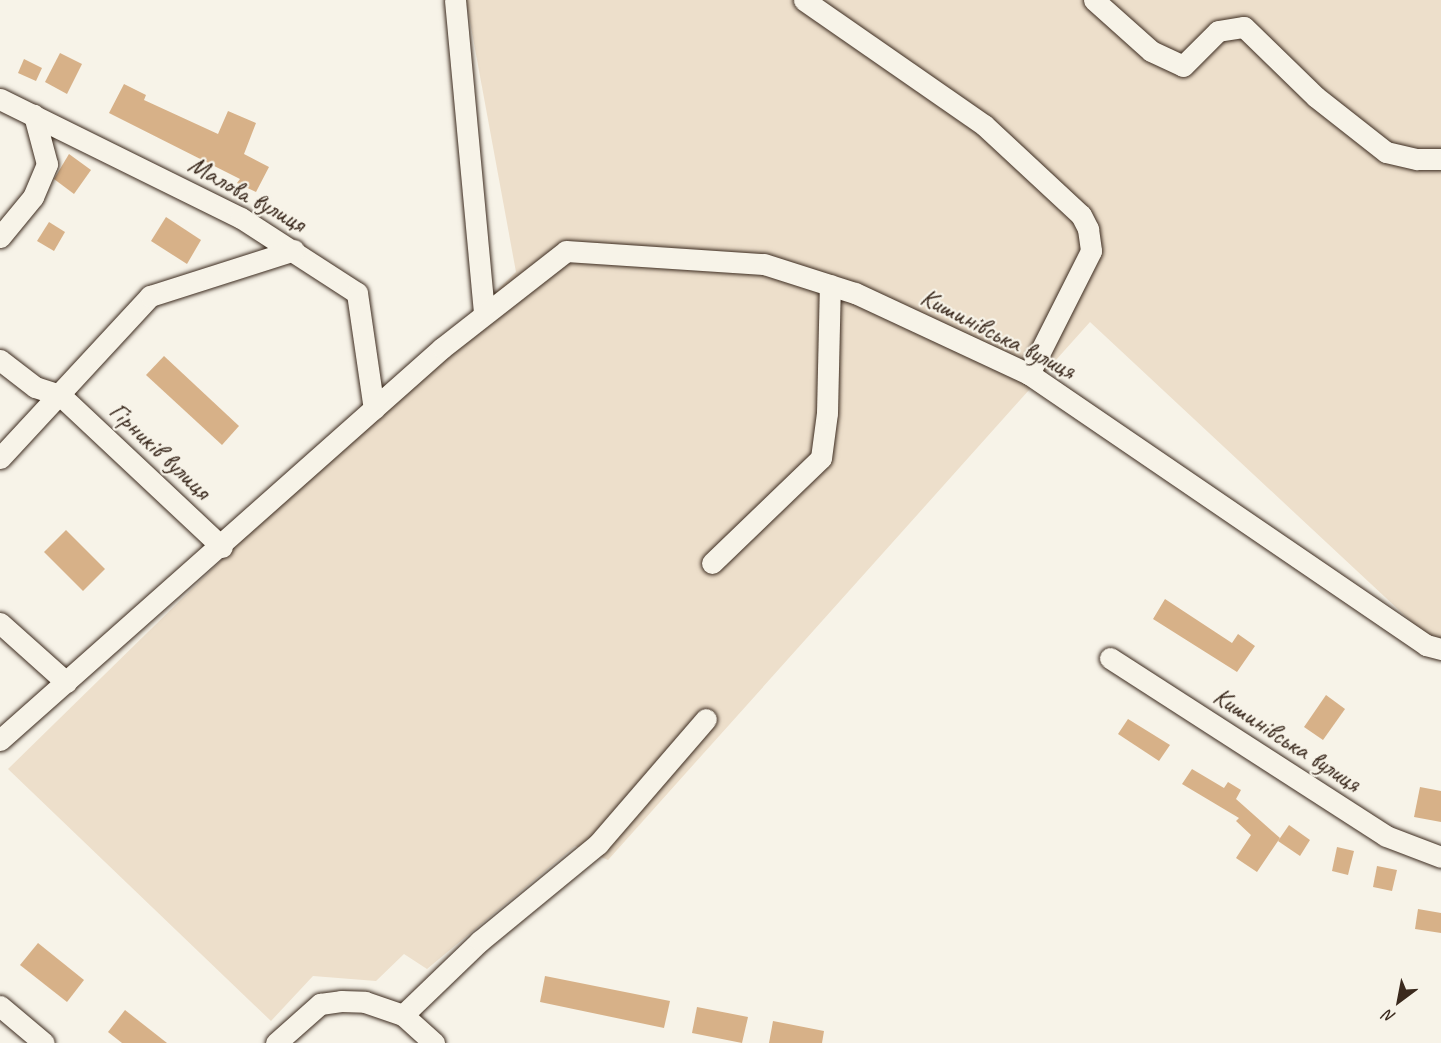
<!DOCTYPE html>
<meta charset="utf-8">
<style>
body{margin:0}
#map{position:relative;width:1441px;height:1043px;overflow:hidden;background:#f7f3e8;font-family:Caveat,sans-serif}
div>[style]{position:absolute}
.built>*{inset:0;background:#eddfcb}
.building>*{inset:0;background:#d7b188}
.roads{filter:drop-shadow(0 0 2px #3b2a1e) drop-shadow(0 0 2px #3b2a1e)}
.minor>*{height:21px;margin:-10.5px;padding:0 10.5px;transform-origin:10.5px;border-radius:10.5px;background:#f7f3e8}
span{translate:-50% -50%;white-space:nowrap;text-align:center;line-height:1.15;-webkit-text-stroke:4.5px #f7f3e8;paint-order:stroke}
.street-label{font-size:26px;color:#3b2a1e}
.north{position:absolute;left:1369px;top:971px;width:60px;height:60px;-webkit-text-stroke:4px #f7f3e8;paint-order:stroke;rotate:212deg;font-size:16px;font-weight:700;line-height:24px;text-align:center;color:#3b2a1e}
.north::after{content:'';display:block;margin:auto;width:21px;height:27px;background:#3b2a1e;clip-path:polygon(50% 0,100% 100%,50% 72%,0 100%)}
</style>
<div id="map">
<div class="built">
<i style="clip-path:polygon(466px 0,1441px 0,1441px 642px,1430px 639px,1090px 322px,608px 860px,575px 846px,427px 969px,404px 954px,376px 981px,313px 976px,271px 1021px,8px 769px,516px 272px)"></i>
</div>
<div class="building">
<i style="clip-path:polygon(60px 53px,82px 64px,67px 94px,45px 82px)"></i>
<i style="clip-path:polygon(24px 59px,42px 68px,36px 81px,18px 73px)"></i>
<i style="clip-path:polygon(124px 84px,146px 95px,144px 100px,218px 134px,228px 111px,256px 123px,244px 154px,269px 167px,256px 192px,237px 183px,240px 179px,109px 113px)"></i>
<i style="clip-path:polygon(69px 154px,91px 170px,74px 194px,54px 179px)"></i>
<i style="clip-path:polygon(166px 217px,201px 240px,187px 264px,151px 241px)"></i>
<i style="clip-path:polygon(49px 222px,65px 232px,54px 251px,37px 241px)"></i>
<i style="clip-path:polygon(164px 356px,239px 426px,222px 445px,146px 375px)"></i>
<i style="clip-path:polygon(66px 530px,105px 569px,83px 591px,44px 552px)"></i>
<i style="clip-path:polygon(1165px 599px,1232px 643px,1238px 634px,1255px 646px,1237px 672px,1153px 619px)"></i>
<i style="clip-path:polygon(1326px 695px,1345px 709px,1323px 740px,1304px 727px)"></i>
<i style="clip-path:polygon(1128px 719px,1170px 745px,1159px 761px,1118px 734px)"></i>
<i style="clip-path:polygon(1192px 769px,1224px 788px,1228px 782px,1241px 790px,1236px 799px,1280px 838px,1257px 872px,1236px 858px,1251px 835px,1236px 821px,1239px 818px,1182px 784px)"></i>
<i style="clip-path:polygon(1420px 787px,1441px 791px,1441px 822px,1414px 817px)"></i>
<i style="clip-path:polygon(1289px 825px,1310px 840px,1300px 856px,1278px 841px)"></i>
<i style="clip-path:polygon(1337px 847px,1354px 851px,1348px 875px,1332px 871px)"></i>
<i style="clip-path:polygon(1377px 866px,1397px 870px,1392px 891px,1373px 887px)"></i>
<i style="clip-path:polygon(1418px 909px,1441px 913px,1441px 933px,1415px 929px)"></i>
<i style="clip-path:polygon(38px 943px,84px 980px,67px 1002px,20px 965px)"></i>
<i style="clip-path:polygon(545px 976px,670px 1001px,664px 1028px,540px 1002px)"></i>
<i style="clip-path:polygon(697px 1007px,748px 1017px,742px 1043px,692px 1033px)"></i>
<i style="clip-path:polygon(125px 1010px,167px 1043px,122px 1043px,108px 1032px)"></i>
<i style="clip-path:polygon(773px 1021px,824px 1031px,822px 1043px,769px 1043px)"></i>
</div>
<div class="roads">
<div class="minor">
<i style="left:455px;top:0;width:314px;rotate:84.7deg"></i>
<i style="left:804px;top:0;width:219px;rotate:34.8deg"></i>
<i style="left:984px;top:125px;width:132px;rotate:42.9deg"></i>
<i style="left:1081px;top:215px;width:16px;rotate:63deg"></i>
<i style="left:1088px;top:229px;width:22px;rotate:82deg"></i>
<i style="left:1091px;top:251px;width:138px;rotate:116.8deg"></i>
<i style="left:1094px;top:0;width:76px;rotate:41.8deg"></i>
<i style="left:1151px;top:51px;width:35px;rotate:25deg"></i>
<i style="left:1183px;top:66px;width:49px;rotate:-45deg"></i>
<i style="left:1218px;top:31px;width:26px;rotate:-9deg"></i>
<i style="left:1244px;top:27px;width:100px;rotate:44.2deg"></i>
<i style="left:1316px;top:97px;width:89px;rotate:38.2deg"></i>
<i style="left:1386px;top:152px;width:32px;rotate:13deg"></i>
<i style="left:1417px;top:159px;width:24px"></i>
<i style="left:0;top:99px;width:269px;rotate:26.3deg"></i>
<i style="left:241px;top:218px;width:138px;rotate:32.9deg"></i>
<i style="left:357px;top:293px;width:117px;rotate:81.7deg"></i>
<i style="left:0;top:237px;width:52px;rotate:-50.5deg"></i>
<i style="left:33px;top:197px;width:36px;rotate:-67deg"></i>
<i style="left:47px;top:164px;width:51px;rotate:-104.9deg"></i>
<i style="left:0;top:360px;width:44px;rotate:37.6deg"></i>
<i style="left:35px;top:387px;width:26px;rotate:18deg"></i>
<i style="left:60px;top:395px;width:222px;rotate:43.2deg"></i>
<i style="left:0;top:458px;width:221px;rotate:-47.2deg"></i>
<i style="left:150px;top:296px;width:151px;rotate:-17.7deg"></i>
<i style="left:712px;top:563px;width:151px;rotate:-43.9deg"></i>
<i style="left:821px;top:458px;width:45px;rotate:-82.4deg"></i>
<i style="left:827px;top:413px;width:128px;rotate:-88.7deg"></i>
<i style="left:0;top:623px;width:89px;rotate:41.8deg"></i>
<i style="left:1110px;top:658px;width:328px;rotate:32.8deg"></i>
<i style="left:1386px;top:836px;width:59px;rotate:20.9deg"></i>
<i style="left:0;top:740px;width:591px;rotate:-41.57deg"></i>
<i style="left:442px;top:348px;width:157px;rotate:-38deg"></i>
<i style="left:566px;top:251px;width:198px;rotate:3.8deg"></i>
<i style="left:764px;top:264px;width:96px;rotate:17.7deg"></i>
<i style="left:855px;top:293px;width:192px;rotate:25deg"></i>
<i style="left:1029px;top:374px;width:481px;rotate:34.3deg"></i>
<i style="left:1426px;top:645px;width:16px;rotate:15deg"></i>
<i style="left:0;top:1006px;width:57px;rotate:40.1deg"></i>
<i style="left:403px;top:1015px;width:107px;rotate:-43.9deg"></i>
<i style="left:480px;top:941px;width:153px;rotate:-39.4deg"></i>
<i style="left:598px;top:844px;width:165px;rotate:-49.2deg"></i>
<i style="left:276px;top:1043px;width:59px;rotate:-41.6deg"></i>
<i style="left:320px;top:1004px;width:21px;rotate:-8deg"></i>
<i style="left:341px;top:1001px;width:24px;rotate:2deg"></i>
<i style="left:365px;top:1002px;width:40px;rotate:18.9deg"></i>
<i style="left:403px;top:1015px;width:42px;rotate:42.1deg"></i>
</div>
</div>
<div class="street-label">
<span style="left:247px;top:194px;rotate:29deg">Малова вулиця</span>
<span style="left:998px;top:334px;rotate:27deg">Кишинівська вулиця</span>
<span style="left:160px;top:451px;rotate:43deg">Гірників вулиця</span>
<span style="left:1287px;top:740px;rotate:33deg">Кишинівська вулиця</span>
</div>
<div class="north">N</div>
</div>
